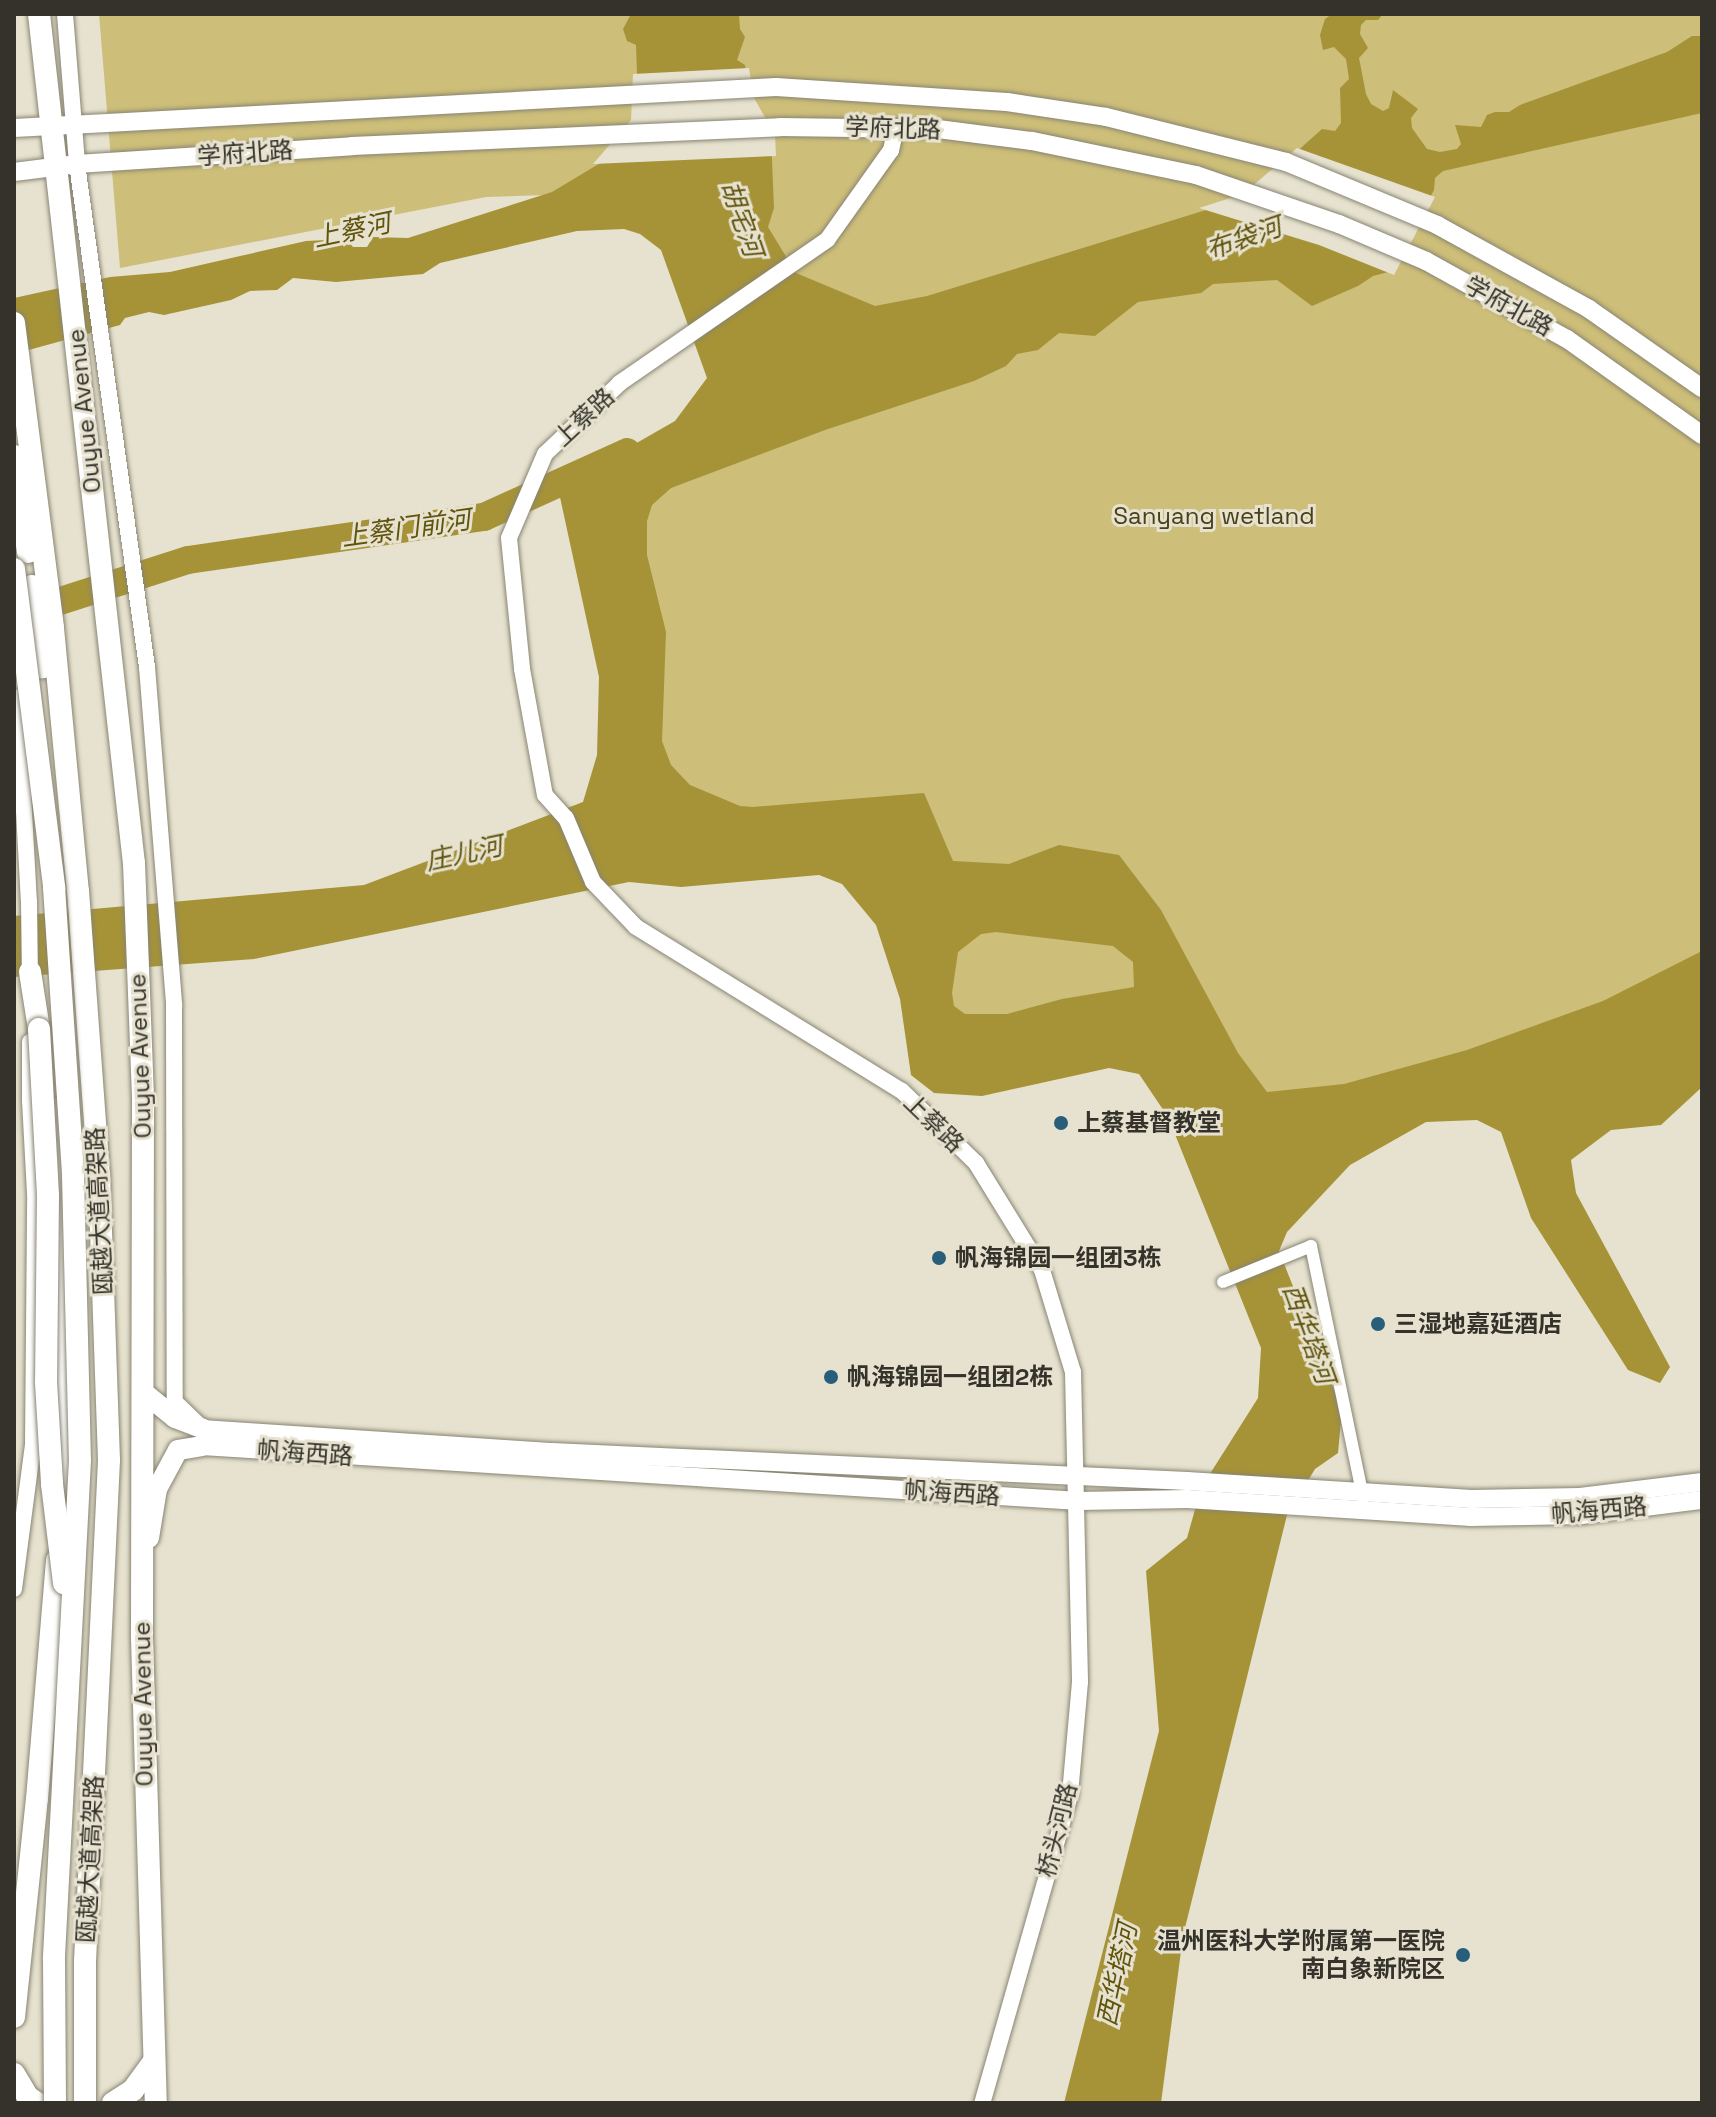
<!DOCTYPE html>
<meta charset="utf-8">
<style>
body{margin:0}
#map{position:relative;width:1716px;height:2117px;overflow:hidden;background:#e6e2cf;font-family:"Space Grotesk","Noto Sans SC",sans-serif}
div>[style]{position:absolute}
.green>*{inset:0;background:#cdbe79}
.water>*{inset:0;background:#a69337}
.pier>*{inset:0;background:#e6e2cf}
.river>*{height:28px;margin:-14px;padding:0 14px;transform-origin:14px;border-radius:14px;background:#a69337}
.roads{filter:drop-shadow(0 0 2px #888472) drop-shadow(0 0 2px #888472)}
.minor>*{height:12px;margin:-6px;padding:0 6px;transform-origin:6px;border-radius:6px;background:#fff}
.tertiary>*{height:16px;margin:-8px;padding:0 8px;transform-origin:8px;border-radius:8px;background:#fff}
.secondary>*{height:18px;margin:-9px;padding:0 9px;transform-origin:9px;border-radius:9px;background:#fff}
.primary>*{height:20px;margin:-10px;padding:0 10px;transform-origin:10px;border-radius:10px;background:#fff}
.trunk>*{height:22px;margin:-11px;padding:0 11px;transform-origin:11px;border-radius:11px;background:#fff}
.bridges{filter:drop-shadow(0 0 2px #888472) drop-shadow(0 0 2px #888472)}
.trunk-bridge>*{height:22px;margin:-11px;padding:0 11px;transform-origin:11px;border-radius:11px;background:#fff}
.dots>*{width:22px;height:22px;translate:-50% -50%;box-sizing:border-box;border:4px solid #e6e2cf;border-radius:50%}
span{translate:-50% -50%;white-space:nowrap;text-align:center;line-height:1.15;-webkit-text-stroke:6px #e6e2cf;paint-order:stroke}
.street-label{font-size:24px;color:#34322b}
.park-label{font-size:24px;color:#484019}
.poi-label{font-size:24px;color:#34322b;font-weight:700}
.left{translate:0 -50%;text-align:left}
.right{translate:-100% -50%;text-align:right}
.water-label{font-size:26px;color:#60530c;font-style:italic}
.frame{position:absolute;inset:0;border:16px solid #34322b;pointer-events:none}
</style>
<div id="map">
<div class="green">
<i style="clip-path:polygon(99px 14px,1702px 14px,1702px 1025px,1288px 1158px,1167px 1044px,955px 1046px,857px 848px,656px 862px,585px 504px,735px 426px,700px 190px,486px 197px,120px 268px)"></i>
</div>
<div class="water">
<i style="clip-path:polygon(evenodd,631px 14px,739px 14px,740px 29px,745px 37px,737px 60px,745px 65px,750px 100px,771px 136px,774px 208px,768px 227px,796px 273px,875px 306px,927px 296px,1245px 198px,1322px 129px,1335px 131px,1341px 123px,1340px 88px,1349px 79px,1346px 59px,1334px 47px,1323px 50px,1320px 35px,1325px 19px,1332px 14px,1383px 14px,1378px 20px,1366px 20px,1361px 25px,1360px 34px,1368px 48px,1359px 58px,1366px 94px,1371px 104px,1383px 111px,1389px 108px,1393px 90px,1418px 109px,1411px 118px,1412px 128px,1427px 149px,1440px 152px,1457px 149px,1461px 144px,1455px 125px,1481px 127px,1487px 115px,1495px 112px,1509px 112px,1520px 105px,1667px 52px,1692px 36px,1702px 36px,1702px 113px,1443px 171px,1435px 178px,1434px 190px,1392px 271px,1373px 276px,1358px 286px,1312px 306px,1277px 280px,1213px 284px,1201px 293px,1138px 302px,1095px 336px,1059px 333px,1038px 350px,1017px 354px,1006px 366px,974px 381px,825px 430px,671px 488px,652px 505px,647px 521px,647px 555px,666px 632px,662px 741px,671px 765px,690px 785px,740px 806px,753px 807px,924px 793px,953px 861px,1009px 864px,1059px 845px,1119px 855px,1161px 910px,1238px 1053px,1267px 1092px,1344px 1084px,1467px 1050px,1603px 1001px,1702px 951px,1702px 1087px,1661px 1125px,1611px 1130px,1571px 1160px,1576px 1193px,1670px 1367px,1660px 1383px,1628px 1370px,1531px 1218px,1501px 1132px,1477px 1120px,1426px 1122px,1350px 1165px,1287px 1232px,1279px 1251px,1342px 1410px,1338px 1453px,1315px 1469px,1287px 1515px,1183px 1936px,1161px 2103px,1064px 2103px,1159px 1731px,1146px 1571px,1187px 1538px,1201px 1488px,1258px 1398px,1261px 1348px,1168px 1117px,1139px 1074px,1109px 1068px,982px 1096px,934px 1093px,911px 1075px,900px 999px,876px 925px,842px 884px,819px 875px,681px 887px,629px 882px,254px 959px,14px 977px,14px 916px,364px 885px,583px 802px,597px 755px,599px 677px,558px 488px,675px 421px,707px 378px,661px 250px,640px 234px,624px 229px,577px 231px,440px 263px,423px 274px,336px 282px,293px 278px,277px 290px,250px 291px,231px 300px,164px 315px,149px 312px,125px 318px,120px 325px,14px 354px,14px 298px,110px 277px,170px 272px,306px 241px,346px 239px,353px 247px,367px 247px,373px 237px,408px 238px,552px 192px,602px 162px,634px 122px,638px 102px,636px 45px,627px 41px,623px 29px,631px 14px,996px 932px,1113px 946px,1133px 962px,1134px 987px,1062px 999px,1007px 1014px,965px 1014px,954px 1006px,952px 993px,958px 952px,981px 934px,996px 932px)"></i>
</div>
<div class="pier">
<i style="clip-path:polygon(749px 68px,754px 98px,775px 135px,776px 156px,593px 164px,631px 120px,633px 74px)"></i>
<i style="clip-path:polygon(1297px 148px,1435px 197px,1394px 275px,1319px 245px,1199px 208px,1243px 194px)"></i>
</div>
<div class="river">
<i style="left:26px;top:612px;width:170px;rotate:-17.8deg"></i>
<i style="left:188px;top:560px;width:299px;rotate:-8.3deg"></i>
<i style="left:484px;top:517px;width:157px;rotate:-24.4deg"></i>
</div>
<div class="roads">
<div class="minor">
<i style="left:1223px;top:1282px;width:95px;rotate:-22.2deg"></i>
<i style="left:1311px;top:1246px;width:257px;rotate:78.3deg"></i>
</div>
<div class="tertiary">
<i style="left:65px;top:14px;width:150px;rotate:85.4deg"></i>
<i style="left:77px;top:164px;width:508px;rotate:82.08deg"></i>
<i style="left:147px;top:667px;width:339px;rotate:85.4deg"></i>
<i style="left:174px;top:1005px;width:397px;rotate:89.9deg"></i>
<i style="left:175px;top:1402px;width:32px;rotate:44deg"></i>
<i style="left:896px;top:127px;width:24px;rotate:102deg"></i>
<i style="left:891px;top:150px;width:110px;rotate:125.4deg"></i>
<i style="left:827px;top:240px;width:252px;rotate:145.4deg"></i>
<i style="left:620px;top:383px;width:103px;rotate:136.6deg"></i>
<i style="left:545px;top:454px;width:91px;rotate:113.2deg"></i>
<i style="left:509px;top:538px;width:132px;rotate:84.3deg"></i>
<i style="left:522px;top:669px;width:128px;rotate:79.7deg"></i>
<i style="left:545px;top:795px;width:31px;rotate:48deg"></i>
<i style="left:566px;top:818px;width:69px;rotate:67.1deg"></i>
<i style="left:593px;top:882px;width:62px;rotate:46.3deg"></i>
<i style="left:636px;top:927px;width:312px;rotate:31.7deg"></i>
<i style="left:902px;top:1091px;width:103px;rotate:44.2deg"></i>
<i style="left:976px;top:1163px;width:126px;rotate:58.3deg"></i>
<i style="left:1042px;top:1270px;width:107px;rotate:73.1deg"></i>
<i style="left:1073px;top:1372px;width:310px;rotate:88.7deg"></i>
<i style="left:1080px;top:1682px;width:113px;rotate:95.1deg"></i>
<i style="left:1070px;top:1795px;width:320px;rotate:105.9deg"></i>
<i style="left:14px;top:697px;width:40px;rotate:81.5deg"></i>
<i style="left:20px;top:737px;width:164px;rotate:86.9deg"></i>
<i style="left:29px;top:901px;width:82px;rotate:89.3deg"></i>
<i style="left:30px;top:1042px;width:58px;rotate:90deg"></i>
<i style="left:30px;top:1100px;width:11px;rotate:68deg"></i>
<i style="left:14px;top:1589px;width:146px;rotate:-82.5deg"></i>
<i style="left:33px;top:1444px;width:251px;rotate:-89.5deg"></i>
<i style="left:35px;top:1193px;width:93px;rotate:-93.1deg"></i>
</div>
<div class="secondary">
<i style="left:14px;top:128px;width:763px;rotate:-3.08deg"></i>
<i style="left:776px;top:87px;width:231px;rotate:3.7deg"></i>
<i style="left:1007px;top:102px;width:100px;rotate:8.6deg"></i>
<i style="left:1106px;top:117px;width:186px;rotate:14deg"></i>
<i style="left:1286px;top:162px;width:164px;rotate:22.6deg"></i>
<i style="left:1437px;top:225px;width:174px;rotate:28.9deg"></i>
<i style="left:1589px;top:309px;width:138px;rotate:35deg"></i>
<i style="left:14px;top:172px;width:64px;rotate:-7.2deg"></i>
<i style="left:77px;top:164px;width:276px;rotate:-3.7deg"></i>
<i style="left:352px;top:146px;width:428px;rotate:-2.5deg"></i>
<i style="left:780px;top:127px;width:158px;rotate:0.7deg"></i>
<i style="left:938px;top:129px;width:95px;rotate:7.3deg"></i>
<i style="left:1032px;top:141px;width:167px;rotate:11.7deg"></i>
<i style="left:1196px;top:175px;width:151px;rotate:18.9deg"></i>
<i style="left:1339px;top:224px;width:95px;rotate:23deg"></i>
<i style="left:1426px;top:261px;width:161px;rotate:29deg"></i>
<i style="left:1567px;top:339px;width:166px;rotate:35.4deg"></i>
<i style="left:203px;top:1429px;width:350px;rotate:3.8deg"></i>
<i style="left:552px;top:1452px;width:636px;rotate:2.61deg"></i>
<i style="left:1187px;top:1481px;width:285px;rotate:3.6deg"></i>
<i style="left:1471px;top:1499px;width:109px;rotate:-1.1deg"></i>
<i style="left:1580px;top:1497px;width:123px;rotate:-7deg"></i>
<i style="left:202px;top:1446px;width:879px;rotate:3.59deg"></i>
<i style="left:1079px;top:1501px;width:108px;rotate:-1.1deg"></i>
<i style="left:1187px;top:1499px;width:285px;rotate:3.6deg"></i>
<i style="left:1471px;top:1517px;width:110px;rotate:-1deg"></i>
<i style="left:1581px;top:1515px;width:122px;rotate:-7.1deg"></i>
</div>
<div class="primary">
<i style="left:143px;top:1392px;width:41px;rotate:39.1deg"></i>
<i style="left:175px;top:1418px;width:30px;rotate:21deg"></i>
<i style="left:149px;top:1538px;width:50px;rotate:-80.7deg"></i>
<i style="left:157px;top:1489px;width:44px;rotate:-61.7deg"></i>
<i style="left:178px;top:1450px;width:24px;rotate:-9deg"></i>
</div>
<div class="trunk">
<i style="left:39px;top:14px;width:854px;rotate:83.62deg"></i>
<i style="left:134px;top:863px;width:237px;rotate:87.8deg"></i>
<i style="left:143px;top:1100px;width:538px;rotate:90.11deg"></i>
<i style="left:142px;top:1638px;width:465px;rotate:88.3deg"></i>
<i style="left:14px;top:323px;width:307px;rotate:82.7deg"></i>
<i style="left:53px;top:628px;width:264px;rotate:84.6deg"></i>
<i style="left:78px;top:891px;width:284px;rotate:85.8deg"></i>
<i style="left:99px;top:1174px;width:286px;rotate:88deg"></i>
<i style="left:109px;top:1460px;width:502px;rotate:92.74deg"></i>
<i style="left:85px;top:1961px;width:142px;rotate:90deg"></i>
<i style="left:14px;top:456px;width:97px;rotate:81.7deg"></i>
<i style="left:32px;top:586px;width:82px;rotate:83deg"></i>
<i style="left:30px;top:972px;width:58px;rotate:81deg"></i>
<i style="left:60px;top:1486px;width:115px;rotate:-87.5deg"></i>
<i style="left:65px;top:1371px;width:263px;rotate:-91.1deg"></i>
<i style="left:14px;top:2017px;width:219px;rotate:-84deg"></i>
<i style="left:37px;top:1799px;width:240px;rotate:-85.2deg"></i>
<i style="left:14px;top:2074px;width:27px;rotate:59deg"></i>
<i style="left:28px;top:2097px;width:11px;rotate:34deg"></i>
<i style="left:113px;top:2103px;width:24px;rotate:-33deg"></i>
<i style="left:133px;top:2090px;width:36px;rotate:-54deg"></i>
</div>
</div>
<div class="bridges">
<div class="trunk-bridge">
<i style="left:14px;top:569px;width:321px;rotate:82.8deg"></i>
<i style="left:54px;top:887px;width:289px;rotate:86.2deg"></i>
<i style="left:73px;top:1175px;width:285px;rotate:88.6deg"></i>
<i style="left:80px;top:1460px;width:500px;rotate:93deg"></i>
<i style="left:54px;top:1959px;width:144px;rotate:89.6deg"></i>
<i style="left:39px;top:1029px;width:167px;rotate:86.9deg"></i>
<i style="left:48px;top:1196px;width:186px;rotate:90.6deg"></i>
<i style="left:46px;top:1382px;width:102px;rotate:86.6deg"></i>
<i style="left:52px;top:1484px;width:100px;rotate:83.1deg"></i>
</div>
</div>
<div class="dots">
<i style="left:1061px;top:1123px;background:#295e7a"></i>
<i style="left:939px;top:1258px;background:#295e7a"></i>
<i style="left:1378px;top:1324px;background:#295e7a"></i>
<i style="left:831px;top:1377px;background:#295e7a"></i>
<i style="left:1463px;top:1955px;background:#295e7a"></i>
</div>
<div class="street-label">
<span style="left:893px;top:128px;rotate:2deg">学府北路</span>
<span style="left:245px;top:153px;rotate:-4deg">学府北路</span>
<span style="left:1509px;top:306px;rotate:29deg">学府北路</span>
<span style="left:84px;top:411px;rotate:-96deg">Ouyue Avenue</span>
<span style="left:584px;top:417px;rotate:-43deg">上蔡路</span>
<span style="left:140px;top:1056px;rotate:-92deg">Ouyue Avenue</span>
<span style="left:934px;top:1123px;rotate:44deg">上蔡路</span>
<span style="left:99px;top:1211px;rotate:-93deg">瓯越大道高架路</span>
<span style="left:305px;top:1453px;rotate:4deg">帆海西路</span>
<span style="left:952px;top:1493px;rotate:4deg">帆海西路</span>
<span style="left:1599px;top:1510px;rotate:-5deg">帆海西路</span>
<span style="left:143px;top:1704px;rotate:-91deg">Ouyue Avenue</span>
<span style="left:1057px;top:1830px;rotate:-76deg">桥头河路</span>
<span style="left:90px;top:1859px;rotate:-87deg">瓯越大道高架路</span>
</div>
<div class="park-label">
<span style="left:1214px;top:516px">Sanyang wetland</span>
</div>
<div class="poi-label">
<span class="left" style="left:1077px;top:1123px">上蔡基督教堂</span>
<span class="left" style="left:955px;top:1258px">帆海锦园一组团3栋</span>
<span class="left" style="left:1394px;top:1324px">三湿地嘉延酒店</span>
<span class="left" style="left:847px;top:1377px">帆海锦园一组团2栋</span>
<span class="right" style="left:1445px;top:1955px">温州医科大学附属第一医院<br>南白象新院区</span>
</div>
<div class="water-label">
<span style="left:741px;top:219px;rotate:71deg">胡宅河</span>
<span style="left:352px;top:231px;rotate:-12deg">上蔡河</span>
<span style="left:1244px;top:239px;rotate:-19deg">布袋河</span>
<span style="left:406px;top:529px;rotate:-8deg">上蔡门前河</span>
<span style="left:464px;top:854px;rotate:-12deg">庄儿河</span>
<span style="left:1308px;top:1334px;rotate:70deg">西华塔河</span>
<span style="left:1118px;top:1975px;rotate:-78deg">西华塔河</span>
</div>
<div class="frame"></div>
</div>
